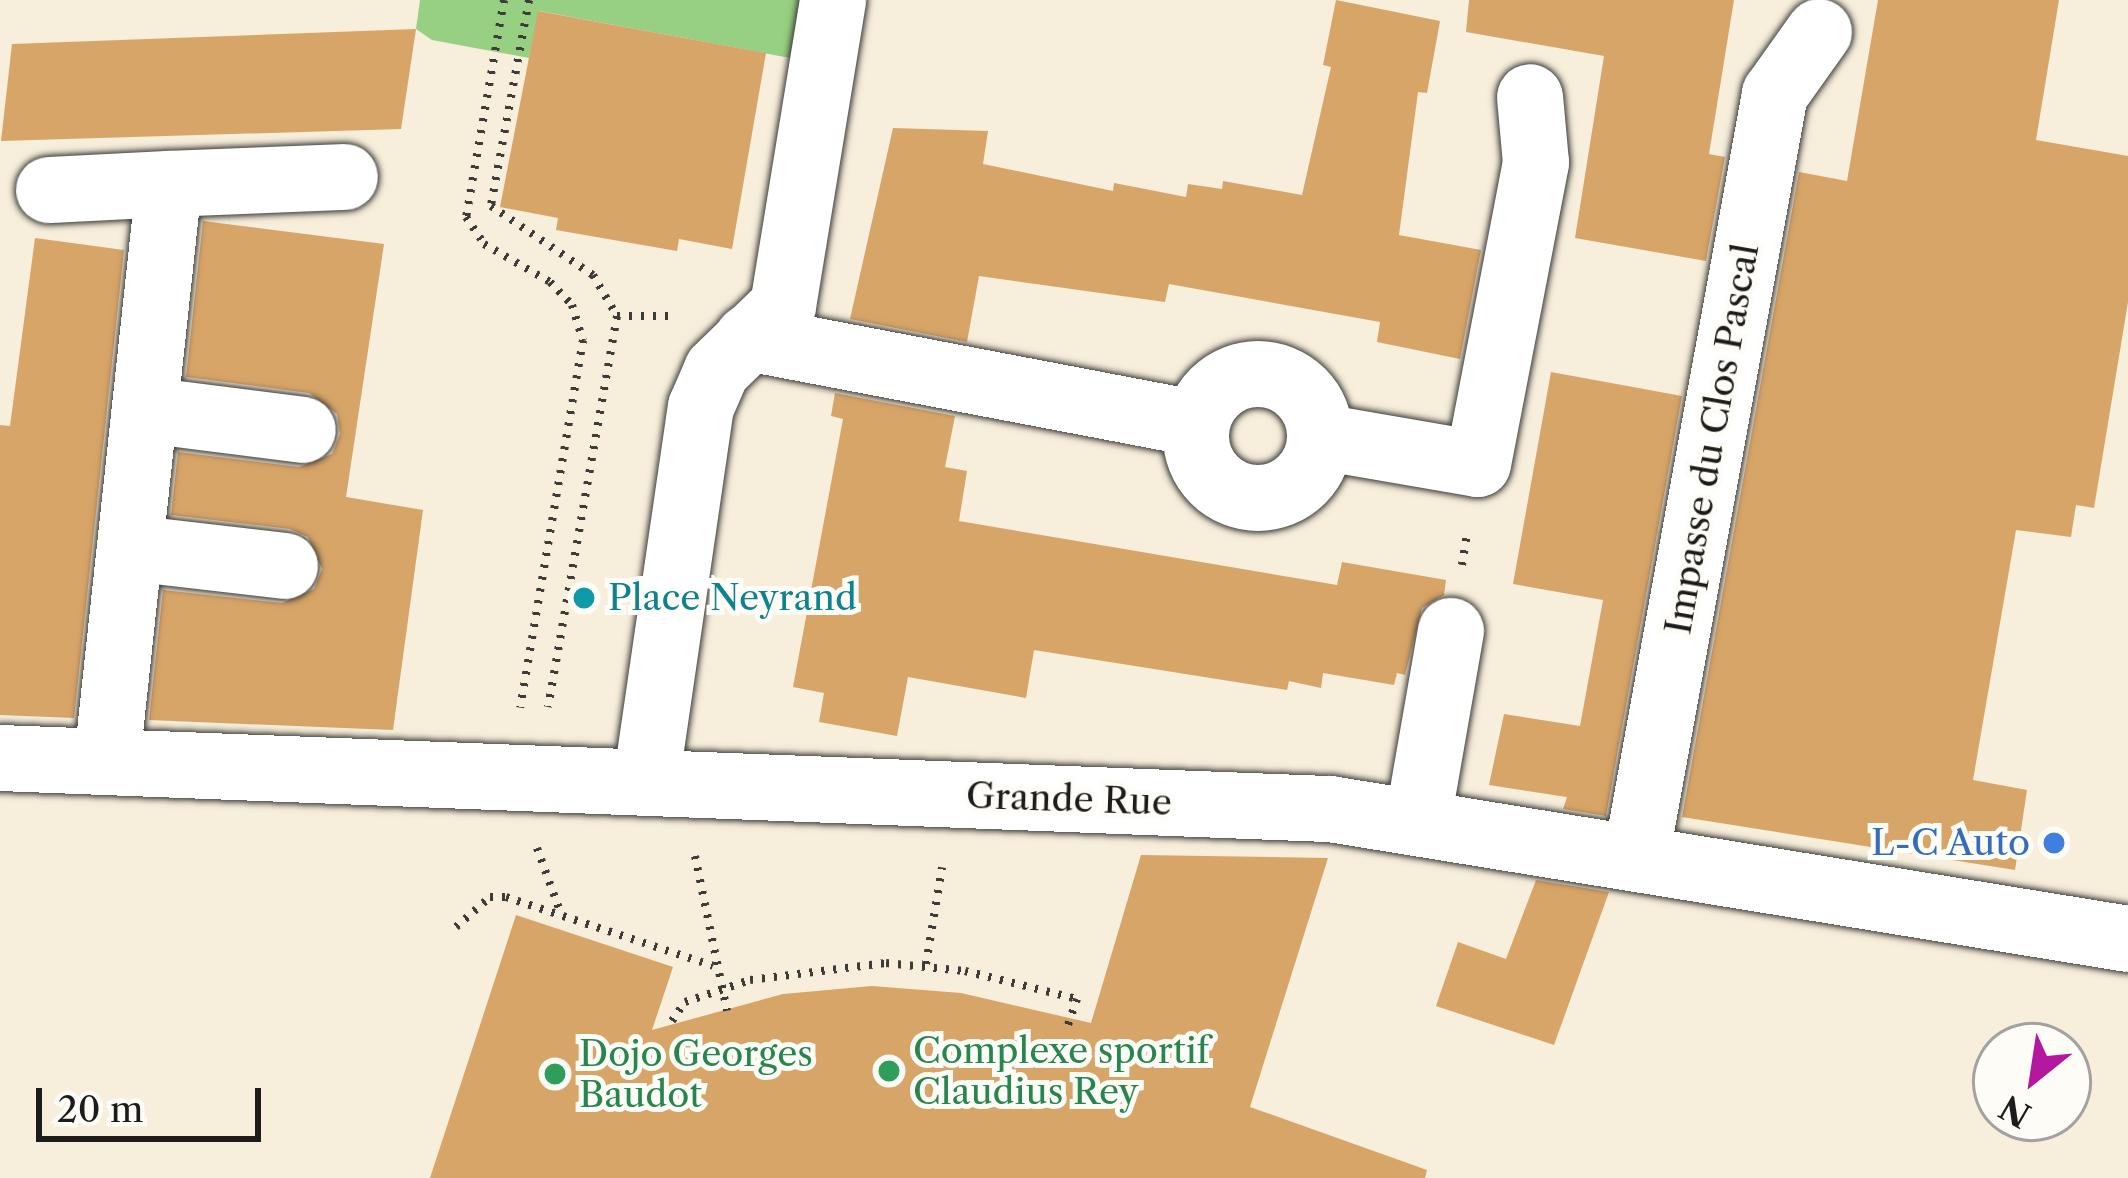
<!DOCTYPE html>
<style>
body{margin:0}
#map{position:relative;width:2128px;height:1178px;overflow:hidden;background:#f7eedb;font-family:"Libre Caslon Text",serif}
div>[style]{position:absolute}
.green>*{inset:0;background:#97d082}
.building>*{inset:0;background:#d8a568}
.path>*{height:8px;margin-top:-4px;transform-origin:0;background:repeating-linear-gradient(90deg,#3d3c39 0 3px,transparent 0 12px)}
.roads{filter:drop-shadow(0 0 3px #3d3c39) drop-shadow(0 0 3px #3d3c39)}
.minor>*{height:66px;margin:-33px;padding:0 33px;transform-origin:33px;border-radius:33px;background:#fff}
.minor>.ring{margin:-33px;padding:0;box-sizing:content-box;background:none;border:66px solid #fff;border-radius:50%}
.dots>*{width:33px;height:33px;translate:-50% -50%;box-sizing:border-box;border:6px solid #fdfcf7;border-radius:50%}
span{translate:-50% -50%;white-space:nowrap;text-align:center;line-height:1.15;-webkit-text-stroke:10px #fdfcf7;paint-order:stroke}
.street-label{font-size:36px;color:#1c1c1c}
.culture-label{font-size:36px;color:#0d838f}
.left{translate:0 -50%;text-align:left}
.shop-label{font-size:36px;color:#366cbe}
.right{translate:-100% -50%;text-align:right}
.leisure-label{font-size:36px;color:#27864d}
.north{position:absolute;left:1972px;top:1022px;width:120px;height:120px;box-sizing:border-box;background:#fdfcf7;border:3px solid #a3a29f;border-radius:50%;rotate:210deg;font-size:33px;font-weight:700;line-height:48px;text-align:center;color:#1c1c1c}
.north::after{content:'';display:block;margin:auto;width:42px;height:54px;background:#b5179e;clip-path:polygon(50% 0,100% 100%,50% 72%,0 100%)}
.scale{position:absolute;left:36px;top:1088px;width:225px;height:54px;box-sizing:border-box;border:6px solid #1c1c1c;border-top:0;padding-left:15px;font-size:36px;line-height:42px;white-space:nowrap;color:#1c1c1c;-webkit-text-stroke:9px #fdfcf7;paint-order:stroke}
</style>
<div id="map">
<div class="green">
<i style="clip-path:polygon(420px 0,861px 0,849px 69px,539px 11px,529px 58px,432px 40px,416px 29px)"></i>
</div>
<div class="building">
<i style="clip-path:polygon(1336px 0,1440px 21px,1427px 93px,1418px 92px,1399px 235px,1481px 250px,1460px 359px,1377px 342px,1380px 322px,1169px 284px,1165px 302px,979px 276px,967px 342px,850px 319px,893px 128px,988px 131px,983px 164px,1113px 191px,1114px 183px,1186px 197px,1188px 184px,1222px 189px,1223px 181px,1302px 195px,1331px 67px,1323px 65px)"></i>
<i style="clip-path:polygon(1469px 0,1734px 0,1709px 154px,1725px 157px,1706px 261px,1575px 238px,1604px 56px,1466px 32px)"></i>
<i style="clip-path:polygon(1878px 0,2059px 0,2036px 140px,2128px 156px,2128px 302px,2094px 508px,2076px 505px,2071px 537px,2016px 530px,1973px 780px,2027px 790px,2015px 870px,1682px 817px,1799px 172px,1847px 181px)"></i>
<i style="clip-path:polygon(538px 11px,766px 53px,732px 249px,679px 239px,677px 251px,556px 230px,558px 218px,500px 207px)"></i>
<i style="clip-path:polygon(416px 29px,401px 129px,1px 141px,12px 44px)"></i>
<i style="clip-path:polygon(203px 221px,384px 244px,346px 497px,423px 510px,393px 730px,149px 720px,163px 590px,282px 603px,314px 589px,322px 569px,308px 537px,290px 529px,171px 515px,178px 452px,299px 467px,332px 454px,340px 434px,337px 414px,309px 393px,186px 377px)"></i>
<i style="clip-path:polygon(35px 238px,124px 250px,74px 718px,0 715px,0 425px,10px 426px)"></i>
<i style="clip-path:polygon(1551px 372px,1682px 396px,1606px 816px,1563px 809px,1567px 797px,1489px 785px,1504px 714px,1580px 726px,1603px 600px,1513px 584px)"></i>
<i style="clip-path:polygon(835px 393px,955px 416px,945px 467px,967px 471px,959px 521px,1337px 585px,1342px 562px,1446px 580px,1444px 595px,1422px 608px,1405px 675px,1397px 673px,1394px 685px,1323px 673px,1321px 688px,1289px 681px,1287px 690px,1034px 650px,1026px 698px,908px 677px,897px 736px,819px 722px,824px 693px,793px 687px,843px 419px,831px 416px)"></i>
<i style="clip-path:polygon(1141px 855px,1328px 858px,1250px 1107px,1427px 1170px,1425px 1178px,430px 1178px,516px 915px,673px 967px,652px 1030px,783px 994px,872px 986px,961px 993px,1091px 1023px)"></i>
<i style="clip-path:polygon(1536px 880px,1609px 892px,1554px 1045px,1436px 1006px,1458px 942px,1506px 959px)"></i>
</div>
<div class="path">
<i style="left:504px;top:0;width:220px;rotate:99.9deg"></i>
<i style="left:466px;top:217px;width:32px;rotate:56deg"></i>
<i style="left:484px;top:244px;width:76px;rotate:29.9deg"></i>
<i style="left:550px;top:282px;width:32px;rotate:46deg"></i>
<i style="left:572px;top:305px;width:37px;rotate:73deg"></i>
<i style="left:583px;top:340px;width:373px;rotate:99.7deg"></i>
<i style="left:529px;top:0;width:209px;rotate:100.5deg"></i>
<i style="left:491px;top:206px;width:123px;rotate:34.1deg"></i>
<i style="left:593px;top:275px;width:48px;rotate:59.7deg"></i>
<i style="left:617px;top:316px;width:397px;rotate:100deg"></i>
<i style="left:617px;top:316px;width:53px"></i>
<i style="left:1462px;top:565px;width:33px;rotate:-81deg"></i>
<i style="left:537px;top:848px;width:70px;rotate:70deg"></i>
<i style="left:695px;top:856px;width:158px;rotate:78.3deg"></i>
<i style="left:456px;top:927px;width:45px;rotate:-41.4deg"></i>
<i style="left:490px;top:897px;width:16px"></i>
<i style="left:506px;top:897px;width:218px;rotate:18.4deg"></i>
<i style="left:926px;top:964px;width:98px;rotate:-80.6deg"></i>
<i style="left:672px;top:1021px;width:23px;rotate:-56deg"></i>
<i style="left:685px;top:1002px;width:69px;rotate:-18.7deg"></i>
<i style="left:750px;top:980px;width:137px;rotate:-7.1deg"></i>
<i style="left:886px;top:963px;width:79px;rotate:5.8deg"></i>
<i style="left:965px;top:971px;width:115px;rotate:14deg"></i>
<i style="left:1077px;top:999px;width:31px;rotate:109deg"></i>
</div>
<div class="roads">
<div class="minor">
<i style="left:49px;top:190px;width:120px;rotate:-2.9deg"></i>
<i style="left:748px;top:338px;width:457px;rotate:10.8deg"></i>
<i class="ring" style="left:1196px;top:374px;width:58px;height:58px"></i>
<i style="left:145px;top:410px;width:159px;rotate:7.2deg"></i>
<i style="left:1321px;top:437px;width:159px;rotate:9.8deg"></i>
<i style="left:1478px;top:464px;width:307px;rotate:-79.1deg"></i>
<i style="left:1536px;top:163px;width:66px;rotate:-95.2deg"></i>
<i style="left:130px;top:548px;width:156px;rotate:6.6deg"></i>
<i style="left:0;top:758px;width:1331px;rotate:2.2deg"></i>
<i style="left:1330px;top:809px;width:809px;rotate:9.25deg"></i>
<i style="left:107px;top:760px;width:579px;rotate:-83.86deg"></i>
<i style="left:169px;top:184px;width:176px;rotate:-2.3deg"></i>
<i style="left:646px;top:783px;width:380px;rotate:-81.7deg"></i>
<i style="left:701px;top:407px;width:40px;rotate:-66.6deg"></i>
<i style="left:717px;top:370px;width:92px;rotate:-44.1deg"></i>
<i style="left:783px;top:306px;width:310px;rotate:-80.7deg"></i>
<i style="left:1418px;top:820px;width:192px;rotate:-80.1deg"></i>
<i style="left:1636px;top:858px;width:777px;rotate:-79.69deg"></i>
<i style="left:1775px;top:94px;width:76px;rotate:-54.6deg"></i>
</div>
</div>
<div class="dots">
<i style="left:584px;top:598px;background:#0f9aa8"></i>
<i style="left:2054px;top:843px;background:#3f7fe0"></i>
<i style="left:889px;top:1071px;background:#2e9e5b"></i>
<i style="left:555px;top:1074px;background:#2e9e5b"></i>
</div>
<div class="street-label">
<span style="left:1712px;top:439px;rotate:-80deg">Impasse du Clos Pascal</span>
<span style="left:1069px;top:799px;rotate:2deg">Grande Rue</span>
</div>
<div class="culture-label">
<span class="left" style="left:608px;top:598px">Place Neyrand</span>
</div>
<div class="shop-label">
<span class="right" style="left:2030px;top:843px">L-C Auto</span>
</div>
<div class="leisure-label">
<span class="left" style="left:913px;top:1071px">Complexe sportif<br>Claudius Rey</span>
<span class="left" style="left:579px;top:1074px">Dojo Georges<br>Baudot</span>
</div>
<div class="north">N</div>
<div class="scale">20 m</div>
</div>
